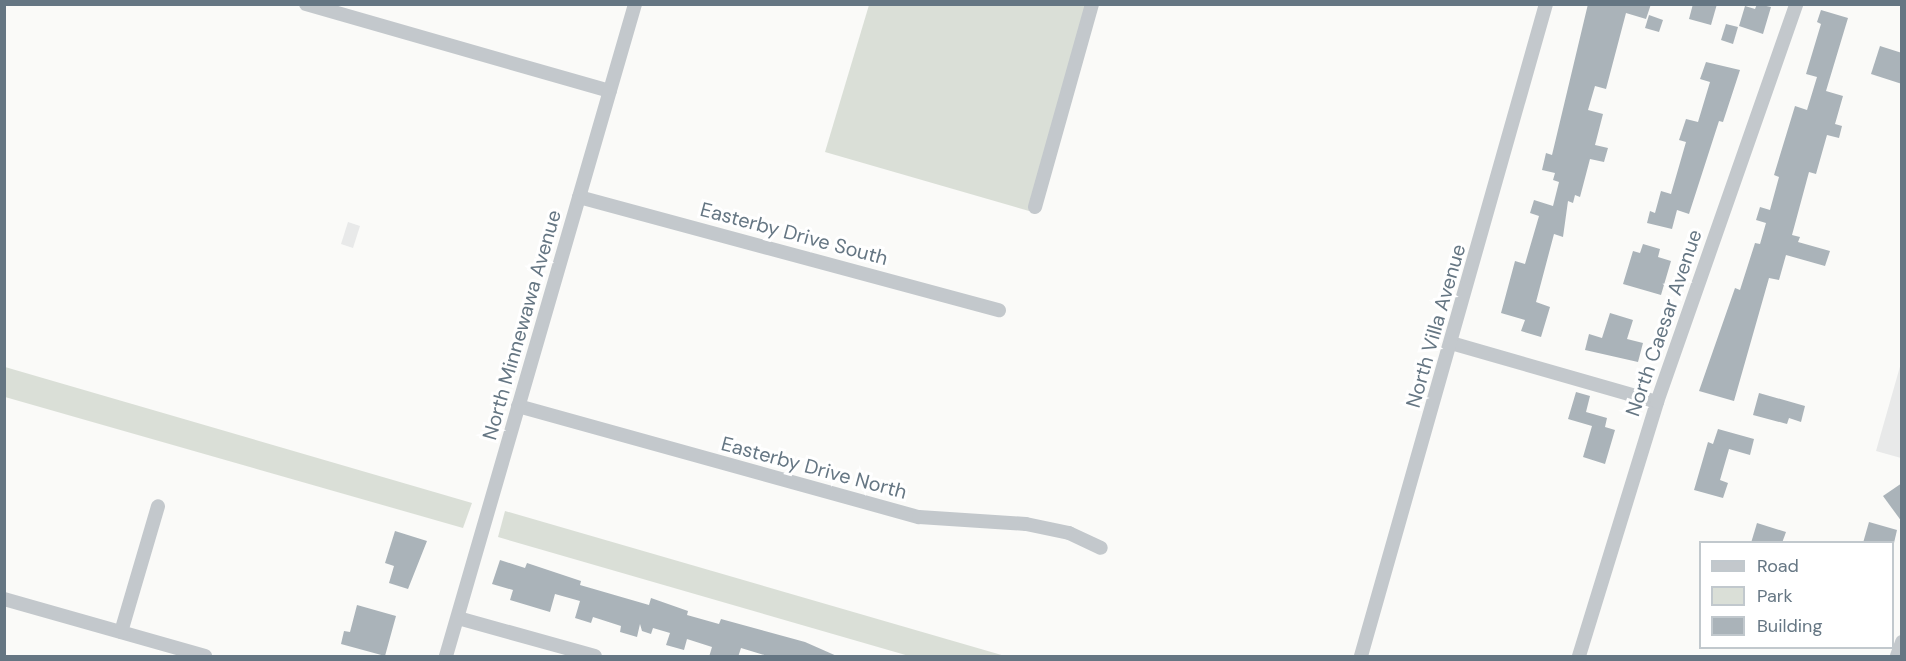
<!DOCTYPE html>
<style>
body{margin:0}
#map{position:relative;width:1906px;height:661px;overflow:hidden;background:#fafaf8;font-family:"DM Sans",sans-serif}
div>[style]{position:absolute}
.built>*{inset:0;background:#e8e9e9}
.green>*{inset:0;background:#dadfd7}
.building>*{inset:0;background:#aab3b9}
.minor>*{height:14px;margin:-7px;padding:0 7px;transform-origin:7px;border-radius:7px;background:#c3c8cc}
span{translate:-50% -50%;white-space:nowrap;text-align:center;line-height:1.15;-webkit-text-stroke:6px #fff;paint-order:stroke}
.street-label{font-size:20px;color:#657683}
.frame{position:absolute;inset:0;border:6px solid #657683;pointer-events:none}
.legend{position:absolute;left:1699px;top:541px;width:195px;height:108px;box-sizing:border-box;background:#fff;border:2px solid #c1c8cd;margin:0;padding:8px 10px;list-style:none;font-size:18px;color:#657683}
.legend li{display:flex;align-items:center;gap:12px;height:30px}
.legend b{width:30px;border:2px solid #c1c8cd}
</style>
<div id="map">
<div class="built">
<i style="clip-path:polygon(348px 222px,360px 226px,353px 248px,341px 244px)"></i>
<i style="clip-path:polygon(1901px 363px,1902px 458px,1901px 458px,1876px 451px)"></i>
</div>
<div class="green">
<i style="clip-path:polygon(869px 5px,1091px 5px,1029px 211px,825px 152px)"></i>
<i style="clip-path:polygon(5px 367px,472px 503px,463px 528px,5px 397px)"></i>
<i style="clip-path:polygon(505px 511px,1005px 656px,909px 656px,498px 537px)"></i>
</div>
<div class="building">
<i style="clip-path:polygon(1588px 4px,1651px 4px,1646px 19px,1626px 13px,1606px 89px,1595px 86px,1588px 110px,1603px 114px,1595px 145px,1608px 148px,1604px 162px,1590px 159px,1580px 197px,1575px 195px,1573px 203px,1568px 201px,1563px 237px,1554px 234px,1536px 302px,1550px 307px,1541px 337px,1521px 331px,1525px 320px,1501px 313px,1515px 261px,1525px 264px,1539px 216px,1530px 213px,1534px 200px,1553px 206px,1559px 182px,1553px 180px,1555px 173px,1542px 170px,1546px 153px,1552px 155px)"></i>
<i style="clip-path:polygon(1693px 4px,1717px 4px,1711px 25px,1689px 19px)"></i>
<i style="clip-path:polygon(1757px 4px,1771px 7px,1763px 34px,1739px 26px,1745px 6px,1755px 9px)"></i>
<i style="clip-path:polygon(1821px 10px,1848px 18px,1826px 91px,1843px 96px,1835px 124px,1842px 126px,1839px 138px,1827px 135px,1816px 174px,1809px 172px,1792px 235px,1800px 237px,1798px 242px,1830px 251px,1825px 266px,1786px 255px,1779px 280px,1769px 278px,1734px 401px,1699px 391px,1735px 288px,1740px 290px,1755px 243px,1760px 244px,1766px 223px,1756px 220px,1760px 207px,1770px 210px,1779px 177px,1774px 175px,1795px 106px,1807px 110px,1817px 77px,1806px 74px,1821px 24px,1817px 22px)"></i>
<i style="clip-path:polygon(1649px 15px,1663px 20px,1659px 32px,1645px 28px)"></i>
<i style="clip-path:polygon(1726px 24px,1738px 27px,1733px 44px,1721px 40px)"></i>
<i style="clip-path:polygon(1880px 46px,1902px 53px,1902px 84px,1871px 74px)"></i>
<i style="clip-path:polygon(1706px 62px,1740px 70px,1723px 122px,1719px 121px,1689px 214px,1677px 210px,1672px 229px,1647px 223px,1650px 211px,1655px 213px,1661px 191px,1671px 194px,1686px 142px,1679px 140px,1686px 119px,1698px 122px,1710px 82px,1700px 79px)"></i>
<i style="clip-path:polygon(1643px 244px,1660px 249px,1658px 257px,1671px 261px,1661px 295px,1623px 284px,1633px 251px,1640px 253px)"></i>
<i style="clip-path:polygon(1610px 313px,1633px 320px,1627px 339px,1643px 343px,1638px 362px,1585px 350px,1589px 334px,1602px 338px)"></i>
<i style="clip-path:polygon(1576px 392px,1590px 396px,1586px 412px,1607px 418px,1605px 427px,1615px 430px,1605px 464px,1583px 457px,1592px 426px,1568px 419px)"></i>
<i style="clip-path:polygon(1759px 393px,1805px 406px,1801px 422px,1789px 418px,1787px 424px,1753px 415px)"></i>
<i style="clip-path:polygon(1718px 429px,1754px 439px,1750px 455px,1729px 449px,1720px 480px,1728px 483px,1723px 498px,1694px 490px,1708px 442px,1713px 444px)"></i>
<i style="clip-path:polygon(1902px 483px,1902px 522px,1883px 496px)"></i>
<i style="clip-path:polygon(1869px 522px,1897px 530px,1894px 543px,1863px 543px)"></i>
<i style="clip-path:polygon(1757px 523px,1786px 532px,1782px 543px,1751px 543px)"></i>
<i style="clip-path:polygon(395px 531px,427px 541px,408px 589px,389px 583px,394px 566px,385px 563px)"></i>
<i style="clip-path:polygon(500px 560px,525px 568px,527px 563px,581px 581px,580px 585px,649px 605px,651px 598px,688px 611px,687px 615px,719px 624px,721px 619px,805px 642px,839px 657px,771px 657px,741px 648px,738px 657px,709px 657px,712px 647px,687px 639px,684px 650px,666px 645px,670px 633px,653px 628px,651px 634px,642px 631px,640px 624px,637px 637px,620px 632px,621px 626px,593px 617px,591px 623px,575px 618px,580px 601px,555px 594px,550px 612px,510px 600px,513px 590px,492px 584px)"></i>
<i style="clip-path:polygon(357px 605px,396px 616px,385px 656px,341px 644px,344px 631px,350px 632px)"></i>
</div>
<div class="minor">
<i style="left:306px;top:4px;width:316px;rotate:16deg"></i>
<i style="left:579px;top:197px;width:435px;rotate:15.1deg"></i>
<i style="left:1035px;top:207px;width:211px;rotate:-74.3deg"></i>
<i style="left:1451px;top:343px;width:214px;rotate:16deg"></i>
<i style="left:518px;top:406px;width:416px;rotate:15.5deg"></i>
<i style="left:919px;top:517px;width:107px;rotate:3.7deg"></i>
<i style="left:1026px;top:524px;width:44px;rotate:11.8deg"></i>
<i style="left:1069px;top:533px;width:35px;rotate:25deg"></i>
<i style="left:4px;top:599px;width:209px;rotate:15.8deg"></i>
<i style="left:458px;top:618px;width:142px;rotate:15.5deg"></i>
<i style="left:121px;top:632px;width:131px;rotate:-73.6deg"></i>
<i style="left:446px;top:656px;width:679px;rotate:-73.83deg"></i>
<i style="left:1361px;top:656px;width:678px;rotate:-74.16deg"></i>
<i style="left:1579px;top:656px;width:266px;rotate:-72.9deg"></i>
<i style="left:1657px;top:402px;width:422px;rotate:-70.7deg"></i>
<i style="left:1897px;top:656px;width:15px;rotate:-70deg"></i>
</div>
<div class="street-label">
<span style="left:794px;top:234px;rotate:15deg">Easterby Drive South</span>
<span style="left:1664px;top:323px;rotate:-71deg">North Caesar Avenue</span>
<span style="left:522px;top:325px;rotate:-74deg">North Minnewawa Avenue</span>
<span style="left:1436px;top:326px;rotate:-74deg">North Villa Avenue</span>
<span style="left:814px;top:468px;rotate:15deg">Easterby Drive North</span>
</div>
<div class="frame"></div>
<ul class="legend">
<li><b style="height:8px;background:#c3c8cc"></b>Road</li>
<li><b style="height:16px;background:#dadfd7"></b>Park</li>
<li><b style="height:16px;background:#aab3b9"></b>Building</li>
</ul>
</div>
